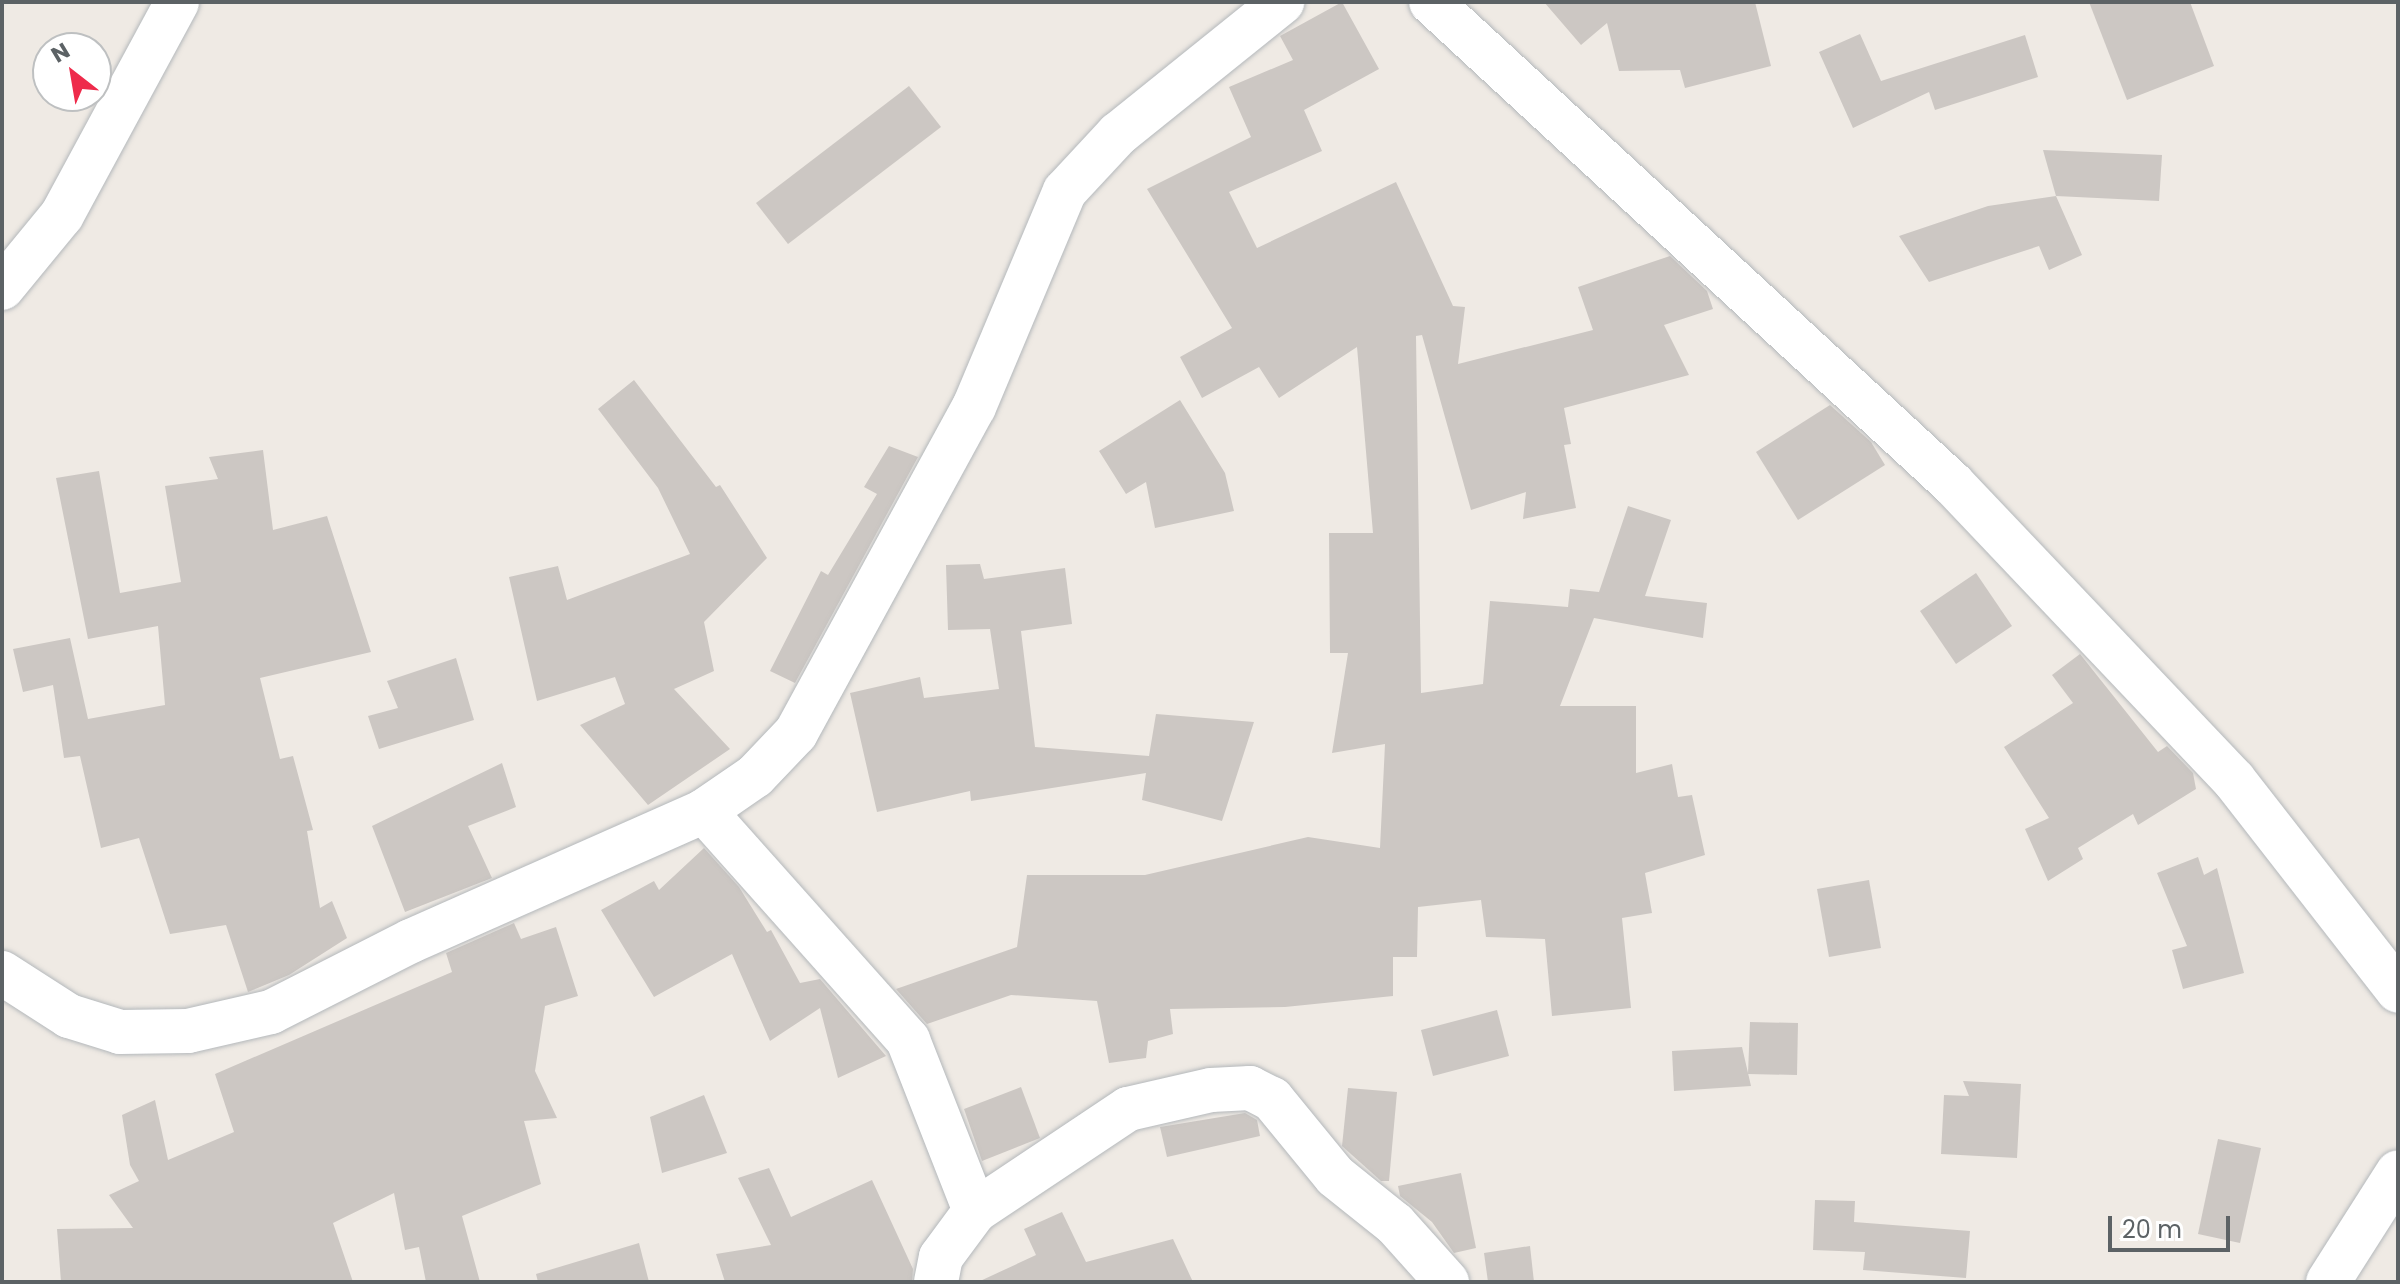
<!DOCTYPE html>
<style>
body{margin:0}
#map{position:relative;width:2400px;height:1284px;overflow:hidden;background:#efeae4;font-family:Poppins,sans-serif}
div>[style]{position:absolute}
.building>*{inset:0;background:#ccc7c3}
.roads{filter:drop-shadow(0 0 2px #b4b8bb) drop-shadow(0 0 2px #b4b8bb)}
.minor>*{height:44px;margin:-22px;padding:0 22px;transform-origin:22px;border-radius:22px;background:#fff}
span{translate:-50% -50%;white-space:nowrap;text-align:center;line-height:1.15;-webkit-text-stroke:8px #fff;paint-order:stroke}
.frame{position:absolute;inset:0;border:4px solid #5c6265;pointer-events:none}
.north{position:absolute;left:32px;top:32px;width:80px;height:80px;box-sizing:border-box;background:#fff;border:2px solid #bec0c1;border-radius:50%;rotate:329deg;font-size:22px;font-weight:700;line-height:32px;text-align:center;color:#5c6265}
.north::after{content:'';display:block;margin:auto;width:28px;height:36px;background:#ee2b4b;clip-path:polygon(50% 0,100% 100%,50% 72%,0 100%)}
.scale{position:absolute;left:2108px;top:1216px;width:122px;height:36px;box-sizing:border-box;border:4px solid #5c6265;border-top:0;padding-left:10px;font-size:24px;line-height:28px;white-space:nowrap;color:#5c6265;-webkit-text-stroke:6px #fff;paint-order:stroke}
</style>
<div id="map">
<div class="building">
<i style="clip-path:polygon(1342px 2px,1379px 69px,1304px 110px,1322px 151px,1229px 192px,1257px 248px,1396px 182px,1453px 306px,1465px 307px,1458px 364px,1593px 330px,1578px 287px,1670px 256px,1707px 291px,1713px 309px,1664px 325px,1689px 375px,1564px 408px,1571px 444px,1564px 445px,1576px 508px,1523px 519px,1526px 492px,1471px 510px,1422px 335px,1416px 336px,1421px 693px,1483px 684px,1490px 601px,1568px 607px,1570px 589px,1599px 592px,1628px 506px,1671px 520px,1645px 596px,1707px 603px,1703px 638px,1594px 618px,1560px 706px,1636px 706px,1636px 773px,1672px 764px,1678px 797px,1692px 795px,1705px 855px,1645px 873px,1652px 913px,1622px 918px,1631px 1008px,1552px 1016px,1545px 939px,1486px 937px,1481px 900px,1418px 907px,1417px 957px,1393px 957px,1393px 996px,1285px 1007px,1170px 1009px,1173px 1034px,1148px 1041px,1146px 1058px,1109px 1063px,1097px 1001px,1011px 995px,927px 1024px,896px 989px,1017px 947px,1027px 875px,1145px 875px,1308px 837px,1380px 848px,1385px 744px,1332px 753px,1348px 653px,1330px 653px,1329px 533px,1373px 533px,1357px 347px,1279px 398px,1259px 367px,1202px 398px,1180px 357px,1232px 328px,1147px 189px,1251px 137px,1229px 87px,1293px 60px,1280px 36px)"></i>
<i style="clip-path:polygon(1544px 2px,1755px 2px,1771px 66px,1685px 88px,1680px 70px,1619px 71px,1607px 23px,1581px 45px)"></i>
<i style="clip-path:polygon(2089px 2px,2190px 2px,2214px 66px,2127px 100px)"></i>
<i style="clip-path:polygon(1860px 34px,1881px 81px,2025px 35px,2038px 77px,1935px 110px,1929px 92px,1853px 128px,1819px 52px)"></i>
<i style="clip-path:polygon(909px 86px,941px 127px,788px 244px,756px 203px)"></i>
<i style="clip-path:polygon(2043px 150px,2162px 155px,2159px 201px,2056px 196px)"></i>
<i style="clip-path:polygon(2056px 196px,2082px 255px,2049px 270px,2039px 246px,1929px 282px,1899px 236px,1988px 206px)"></i>
<i style="clip-path:polygon(634px 380px,716px 487px,720px 485px,767px 558px,704px 622px,714px 671px,674px 689px,730px 749px,648px 805px,580px 725px,625px 704px,615px 677px,537px 701px,509px 577px,558px 566px,567px 600px,690px 554px,658px 488px,598px 409px)"></i>
<i style="clip-path:polygon(1180px 400px,1225px 473px,1234px 511px,1155px 528px,1146px 482px,1126px 494px,1099px 451px)"></i>
<i style="clip-path:polygon(1830px 405px,1871px 442px,1885px 465px,1798px 520px,1756px 452px)"></i>
<i style="clip-path:polygon(889px 446px,918px 457px,795px 683px,770px 671px,821px 571px,828px 575px,877px 494px,864px 487px)"></i>
<i style="clip-path:polygon(263px 450px,273px 530px,327px 516px,371px 652px,260px 678px,280px 759px,293px 756px,313px 830px,307px 831px,320px 908px,332px 901px,347px 938px,289px 975px,248px 992px,226px 925px,170px 934px,139px 838px,101px 848px,80px 756px,64px 758px,53px 685px,23px 692px,13px 649px,70px 638px,88px 719px,165px 705px,158px 626px,88px 639px,56px 478px,99px 471px,120px 593px,181px 582px,165px 486px,218px 479px,209px 457px)"></i>
<i style="clip-path:polygon(980px 564px,984px 579px,1065px 568px,1072px 624px,1021px 631px,1035px 747px,1149px 756px,1156px 714px,1254px 722px,1222px 821px,1142px 800px,1146px 773px,971px 801px,970px 791px,877px 812px,850px 693px,920px 677px,924px 698px,999px 689px,990px 629px,948px 630px,946px 565px)"></i>
<i style="clip-path:polygon(1976px 573px,2012px 626px,1956px 664px,1920px 611px)"></i>
<i style="clip-path:polygon(2080px 654px,2158px 752px,2167px 746px,2193px 773px,2196px 789px,2138px 825px,2133px 814px,2078px 848px,2083px 859px,2048px 881px,2025px 829px,2049px 818px,2004px 747px,2073px 703px,2052px 675px)"></i>
<i style="clip-path:polygon(456px 658px,474px 720px,379px 749px,368px 716px,398px 708px,387px 681px)"></i>
<i style="clip-path:polygon(502px 763px,516px 807px,468px 826px,492px 878px,405px 912px,372px 826px)"></i>
<i style="clip-path:polygon(704px 848px,739px 887px,767px 932px,771px 930px,800px 983px,820px 979px,886px 1056px,838px 1078px,820px 1008px,770px 1041px,732px 954px,654px 997px,601px 910px,654px 881px,659px 890px)"></i>
<i style="clip-path:polygon(2198px 857px,2204px 875px,2217px 868px,2244px 973px,2183px 989px,2172px 950px,2187px 946px,2157px 873px)"></i>
<i style="clip-path:polygon(1869px 880px,1881px 948px,1829px 957px,1817px 889px)"></i>
<i style="clip-path:polygon(514px 923px,521px 939px,556px 927px,578px 996px,545px 1006px,535px 1071px,557px 1118px,524px 1121px,541px 1184px,462px 1216px,480px 1282px,426px 1282px,419px 1247px,405px 1250px,394px 1193px,333px 1223px,353px 1282px,61px 1282px,57px 1229px,133px 1228px,109px 1195px,139px 1181px,130px 1165px,122px 1115px,155px 1100px,168px 1160px,234px 1132px,215px 1074px,452px 972px,446px 953px)"></i>
<i style="clip-path:polygon(1497px 1010px,1509px 1056px,1433px 1076px,1421px 1030px)"></i>
<i style="clip-path:polygon(1750px 1022px,1798px 1023px,1797px 1075px,1748px 1074px)"></i>
<i style="clip-path:polygon(1742px 1047px,1751px 1086px,1674px 1091px,1672px 1051px)"></i>
<i style="clip-path:polygon(1963px 1081px,2021px 1084px,2017px 1158px,1941px 1154px,1944px 1095px,1969px 1096px)"></i>
<i style="clip-path:polygon(1021px 1087px,1040px 1138px,982px 1161px,964px 1109px)"></i>
<i style="clip-path:polygon(1348px 1088px,1397px 1092px,1389px 1181px,1381px 1181px,1342px 1146px)"></i>
<i style="clip-path:polygon(704px 1095px,727px 1153px,662px 1173px,650px 1117px)"></i>
<i style="clip-path:polygon(1245px 1113px,1257px 1120px,1260px 1136px,1167px 1157px,1160px 1127px)"></i>
<i style="clip-path:polygon(2218px 1139px,2261px 1148px,2240px 1243px,2198px 1234px)"></i>
<i style="clip-path:polygon(769px 1168px,791px 1217px,872px 1180px,913px 1269px,912px 1282px,725px 1282px,716px 1254px,771px 1245px,738px 1178px)"></i>
<i style="clip-path:polygon(1461px 1173px,1476px 1248px,1454px 1253px,1432px 1222px,1400px 1196px,1398px 1186px)"></i>
<i style="clip-path:polygon(1815px 1200px,1855px 1201px,1854px 1222px,1970px 1231px,1966px 1278px,1863px 1270px,1865px 1252px,1813px 1250px)"></i>
<i style="clip-path:polygon(1062px 1212px,1086px 1262px,1173px 1239px,1193px 1282px,978px 1282px,1036px 1255px,1024px 1229px)"></i>
<i style="clip-path:polygon(639px 1243px,649px 1282px,538px 1282px,536px 1274px)"></i>
<i style="clip-path:polygon(1530px 1246px,1534px 1282px,1488px 1282px,1484px 1253px)"></i>
</div>
<div class="roads">
<div class="minor">
<i style="left:1431px;top:2px;width:710px;rotate:42.72deg"></i>
<i style="left:1953px;top:484px;width:408px;rotate:46.5deg"></i>
<i style="left:2234px;top:780px;width:267px;rotate:52.1deg"></i>
<i style="left:2px;top:288px;width:94px;rotate:-50.6deg"></i>
<i style="left:62px;top:215px;width:242px;rotate:-61.6deg"></i>
<i style="left:704px;top:811px;width:307px;rotate:48.3deg"></i>
<i style="left:908px;top:1040px;width:184px;rotate:68.6deg"></i>
<i style="left:2px;top:973px;width:80px;rotate:32.7deg"></i>
<i style="left:69px;top:1016px;width:53px;rotate:17.4deg"></i>
<i style="left:120px;top:1032px;width:68px;rotate:-0.8deg"></i>
<i style="left:188px;top:1031px;width:85px;rotate:-12.9deg"></i>
<i style="left:271px;top:1012px;width:157px;rotate:-26.9deg"></i>
<i style="left:411px;top:941px;width:321px;rotate:-23.9deg"></i>
<i style="left:704px;top:811px;width:62px;rotate:-34.5deg"></i>
<i style="left:755px;top:776px;width:59px;rotate:-46.4deg"></i>
<i style="left:796px;top:733px;width:371px;rotate:-61.4deg"></i>
<i style="left:974px;top:407px;width:234px;rotate:-67.2deg"></i>
<i style="left:1065px;top:191px;width:78px;rotate:-47.1deg"></i>
<i style="left:1118px;top:134px;width:211px;rotate:-38.8deg"></i>
<i style="left:936px;top:1282px;width:25px;rotate:-79deg"></i>
<i style="left:941px;top:1257px;width:57px;rotate:-53.5deg"></i>
<i style="left:975px;top:1211px;width:184px;rotate:-33.7deg"></i>
<i style="left:1128px;top:1109px;width:85px;rotate:-12.9deg"></i>
<i style="left:1211px;top:1090px;width:39px;rotate:-3deg"></i>
<i style="left:1250px;top:1088px;width:25px;rotate:27deg"></i>
<i style="left:1272px;top:1099px;width:99px;rotate:50.7deg"></i>
<i style="left:1335px;top:1176px;width:77px;rotate:38.7deg"></i>
<i style="left:1395px;top:1224px;width:78px;rotate:48.1deg"></i>
<i style="left:2328px;top:1282px;width:130px;rotate:-57.5deg"></i>
</div>
</div>
<div class="frame"></div>
<div class="north">N</div>
<div class="scale">20 m</div>
</div>
